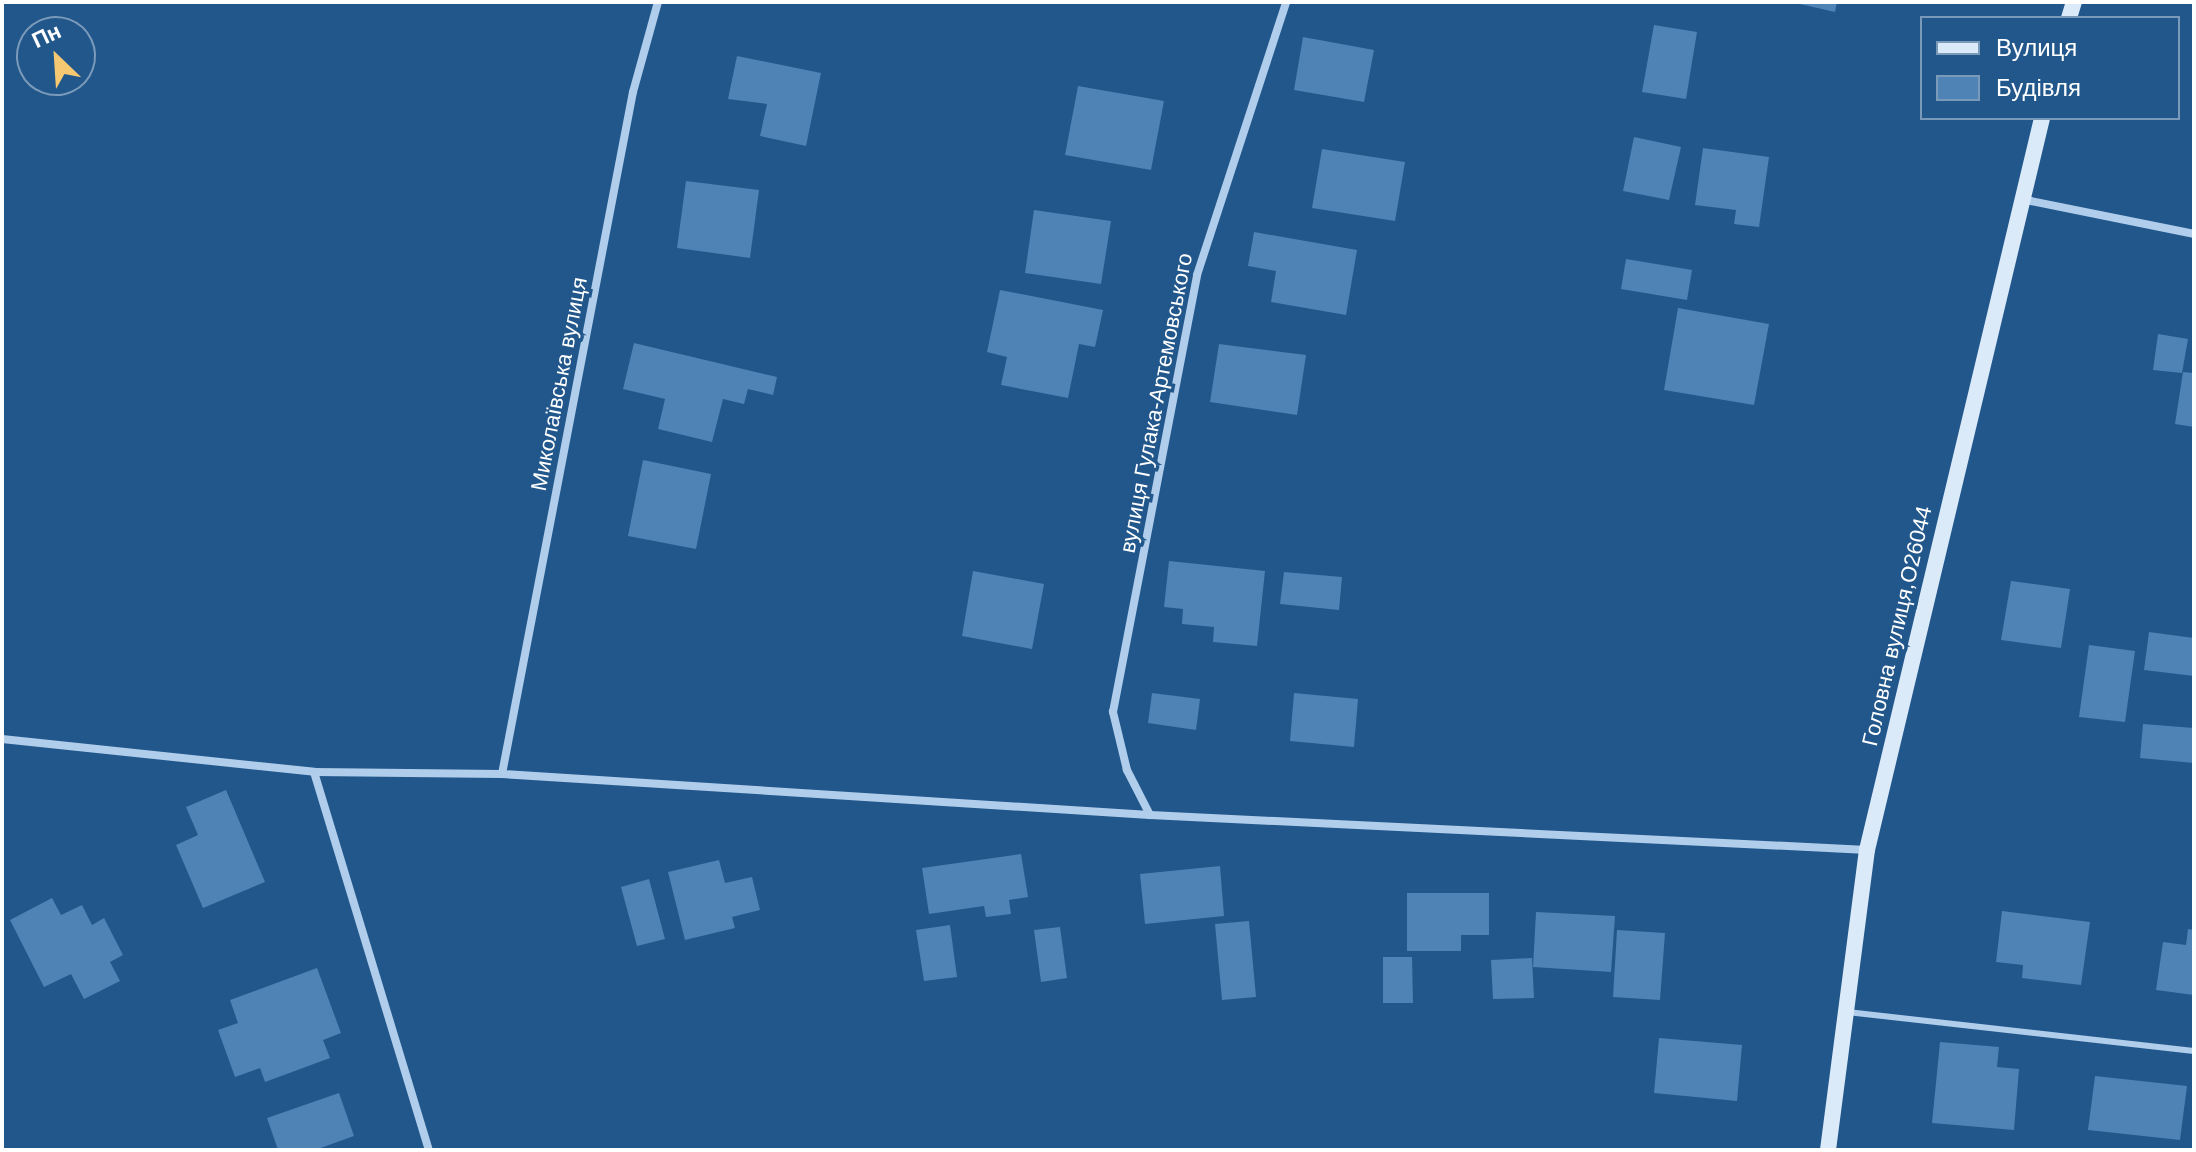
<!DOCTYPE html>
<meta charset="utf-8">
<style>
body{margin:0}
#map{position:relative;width:2196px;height:1152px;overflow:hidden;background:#22578c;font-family:Helvetica,sans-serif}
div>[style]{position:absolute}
.building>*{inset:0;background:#4f82b5}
.service>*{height:6px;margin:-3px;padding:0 3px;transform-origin:3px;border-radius:3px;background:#b0ceeb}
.minor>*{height:8px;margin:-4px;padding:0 4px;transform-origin:4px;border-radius:4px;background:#b0ceeb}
.secondary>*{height:16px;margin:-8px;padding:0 8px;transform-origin:8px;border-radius:8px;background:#dbeaf9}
span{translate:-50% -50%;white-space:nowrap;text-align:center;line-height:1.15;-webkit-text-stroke:7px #22578c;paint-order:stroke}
.street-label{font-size:22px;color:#fff}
.frame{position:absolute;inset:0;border:4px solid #fff;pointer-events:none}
.legend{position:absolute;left:1920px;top:16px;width:260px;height:104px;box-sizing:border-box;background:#22578c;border:2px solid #7a9aba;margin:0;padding:10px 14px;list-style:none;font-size:24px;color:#fff}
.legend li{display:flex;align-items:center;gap:16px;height:40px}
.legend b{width:40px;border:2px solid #7a9aba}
.north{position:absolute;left:16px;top:16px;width:80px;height:80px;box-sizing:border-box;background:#22578c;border:2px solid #7a9aba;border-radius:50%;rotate:335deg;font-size:22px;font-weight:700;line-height:32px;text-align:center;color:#fff}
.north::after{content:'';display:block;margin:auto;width:28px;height:36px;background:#f7c872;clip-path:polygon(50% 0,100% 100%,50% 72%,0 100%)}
</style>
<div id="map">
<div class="building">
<i style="clip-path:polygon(1791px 2px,1837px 2px,1835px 12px)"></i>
<i style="clip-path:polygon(1654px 25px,1697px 32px,1686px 99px,1642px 92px)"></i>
<i style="clip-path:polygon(1303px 37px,1374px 50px,1364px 102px,1294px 90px)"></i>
<i style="clip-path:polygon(737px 56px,821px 73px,806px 146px,760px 136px,767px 104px,728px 99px)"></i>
<i style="clip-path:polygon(1078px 86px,1164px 101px,1151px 170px,1065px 155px)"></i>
<i style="clip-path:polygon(1634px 137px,1681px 147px,1669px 200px,1623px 191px)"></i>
<i style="clip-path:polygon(1703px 148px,1769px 157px,1759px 227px,1734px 224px,1736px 210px,1695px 205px)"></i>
<i style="clip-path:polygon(1322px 149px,1405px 162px,1395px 221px,1312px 208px)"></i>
<i style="clip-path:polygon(686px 181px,759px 190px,750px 258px,677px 248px)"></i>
<i style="clip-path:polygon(1034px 210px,1111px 221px,1101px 284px,1025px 273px)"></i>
<i style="clip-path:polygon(1254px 232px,1357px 250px,1346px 315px,1271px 302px,1276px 271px,1248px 266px)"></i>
<i style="clip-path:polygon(1626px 259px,1692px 270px,1687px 300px,1621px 289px)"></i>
<i style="clip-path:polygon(1000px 290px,1103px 310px,1095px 347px,1079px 344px,1068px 398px,1001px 385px,1007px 357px,987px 352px)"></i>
<i style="clip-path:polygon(1678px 308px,1769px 324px,1754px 405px,1664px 390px)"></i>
<i style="clip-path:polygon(2158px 334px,2188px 339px,2182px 373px,2153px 370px)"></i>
<i style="clip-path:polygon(634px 343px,777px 377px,773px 395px,748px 389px,744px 404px,723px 399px,712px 442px,658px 429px,665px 399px,623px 389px)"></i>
<i style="clip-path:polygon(1219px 344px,1306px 355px,1297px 415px,1210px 402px)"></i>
<i style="clip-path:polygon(2183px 372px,2194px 373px,2194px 427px,2175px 424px)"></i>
<i style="clip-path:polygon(643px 460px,711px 474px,696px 549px,628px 536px)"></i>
<i style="clip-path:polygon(1169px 561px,1265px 571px,1257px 646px,1213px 642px,1214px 627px,1182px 624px,1183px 609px,1164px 607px)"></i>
<i style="clip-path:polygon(973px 571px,1044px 584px,1032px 649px,962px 636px)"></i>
<i style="clip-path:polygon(1284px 572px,1342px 577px,1339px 610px,1280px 604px)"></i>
<i style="clip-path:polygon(2011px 581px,2070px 589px,2061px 648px,2001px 640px)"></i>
<i style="clip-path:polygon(2149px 632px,2194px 638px,2194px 676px,2144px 670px)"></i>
<i style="clip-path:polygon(2089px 645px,2135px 651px,2125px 722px,2079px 717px)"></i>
<i style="clip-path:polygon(1152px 693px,1200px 699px,1196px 730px,1148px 723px)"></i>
<i style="clip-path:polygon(1294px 693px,1358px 699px,1354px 747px,1290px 741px)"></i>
<i style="clip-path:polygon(2143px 724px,2194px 728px,2194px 763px,2140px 758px)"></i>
<i style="clip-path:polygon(226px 790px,265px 882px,203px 908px,176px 845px,198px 835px,186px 807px)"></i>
<i style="clip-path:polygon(1021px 854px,1028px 897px,1009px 900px,1011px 914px,986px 917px,984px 906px,929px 914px,922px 868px)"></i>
<i style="clip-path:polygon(719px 860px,725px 883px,752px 877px,760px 910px,732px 917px,735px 928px,685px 940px,668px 872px)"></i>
<i style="clip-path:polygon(1220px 866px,1224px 916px,1145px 924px,1140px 874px)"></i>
<i style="clip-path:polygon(649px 879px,665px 939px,637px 946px,621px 887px)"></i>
<i style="clip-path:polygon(1407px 893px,1489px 893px,1489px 935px,1461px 935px,1461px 951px,1407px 951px)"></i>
<i style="clip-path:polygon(52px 898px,61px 915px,82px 905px,92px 925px,104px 918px,123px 955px,110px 962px,120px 981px,84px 999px,71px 974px,44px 987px,10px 920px)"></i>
<i style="clip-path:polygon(2002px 911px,2090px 922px,2081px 985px,2022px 978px,2023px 965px,1996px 962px)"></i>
<i style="clip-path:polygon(1536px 912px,1615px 916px,1611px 972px,1533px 967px)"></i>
<i style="clip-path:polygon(1249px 921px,1256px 997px,1222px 1000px,1215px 924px)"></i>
<i style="clip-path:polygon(950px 925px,957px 977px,924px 981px,916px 930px)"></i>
<i style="clip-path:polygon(1060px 927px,1067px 978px,1041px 982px,1034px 930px)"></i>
<i style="clip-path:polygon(2188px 929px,2194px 930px,2194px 995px,2156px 990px,2163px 942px,2186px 945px)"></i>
<i style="clip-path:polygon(1617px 930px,1665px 933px,1660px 1000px,1613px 997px)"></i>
<i style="clip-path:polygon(1383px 957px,1412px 957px,1413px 1003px,1383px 1003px)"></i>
<i style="clip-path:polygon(1532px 958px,1534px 998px,1493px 999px,1491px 960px)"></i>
<i style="clip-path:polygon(317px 968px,341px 1033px,323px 1040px,330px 1058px,265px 1082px,260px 1068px,235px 1077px,218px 1030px,238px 1023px,230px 1000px)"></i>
<i style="clip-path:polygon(1659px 1038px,1742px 1045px,1737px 1101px,1654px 1093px)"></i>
<i style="clip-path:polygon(1940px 1042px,1999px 1047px,1997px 1067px,2019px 1069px,2014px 1130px,1932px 1123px)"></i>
<i style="clip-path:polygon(2095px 1076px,2187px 1086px,2180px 1140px,2088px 1130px)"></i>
<i style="clip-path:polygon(339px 1093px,354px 1136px,315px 1150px,278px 1150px,267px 1118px)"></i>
</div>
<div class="service">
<i style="left:1847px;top:1012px;width:349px;rotate:6.4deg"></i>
</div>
<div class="minor">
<i style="left:2021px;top:199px;width:177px;rotate:11.4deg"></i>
<i style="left:2px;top:739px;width:314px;rotate:6deg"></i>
<i style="left:314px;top:772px;width:188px;rotate:0.6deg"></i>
<i style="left:502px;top:774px;width:649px;rotate:3.62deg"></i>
<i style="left:1150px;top:815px;width:718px;rotate:2.79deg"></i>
<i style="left:314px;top:772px;width:395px;rotate:73.1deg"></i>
<i style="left:502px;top:774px;width:694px;rotate:-79.13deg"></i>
<i style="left:633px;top:92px;width:93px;rotate:-74.5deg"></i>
<i style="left:1150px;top:815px;width:51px;rotate:-117.1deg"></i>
<i style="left:1127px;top:770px;width:60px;rotate:-103.6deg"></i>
<i style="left:1113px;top:712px;width:445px;rotate:-79.1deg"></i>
<i style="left:1197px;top:275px;width:287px;rotate:-71.9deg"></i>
</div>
<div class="secondary">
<i style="left:2069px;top:18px;width:17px;rotate:-73deg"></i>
<i style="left:1828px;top:1150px;width:303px;rotate:-82.6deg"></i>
<i style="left:1867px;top:850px;width:753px;rotate:-76.55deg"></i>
</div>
<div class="street-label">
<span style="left:559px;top:384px;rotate:-79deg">Миколаївська вулиця</span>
<span style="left:1156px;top:403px;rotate:-79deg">вулиця Гулака-Артемовського</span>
<span style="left:1897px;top:626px;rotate:-77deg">Головна вулиця,О26044</span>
</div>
<div class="frame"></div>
<ul class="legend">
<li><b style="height:10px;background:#dbeaf9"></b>Вулиця</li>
<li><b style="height:22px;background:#4f82b5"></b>Будівля</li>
</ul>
<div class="north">Пн</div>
</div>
